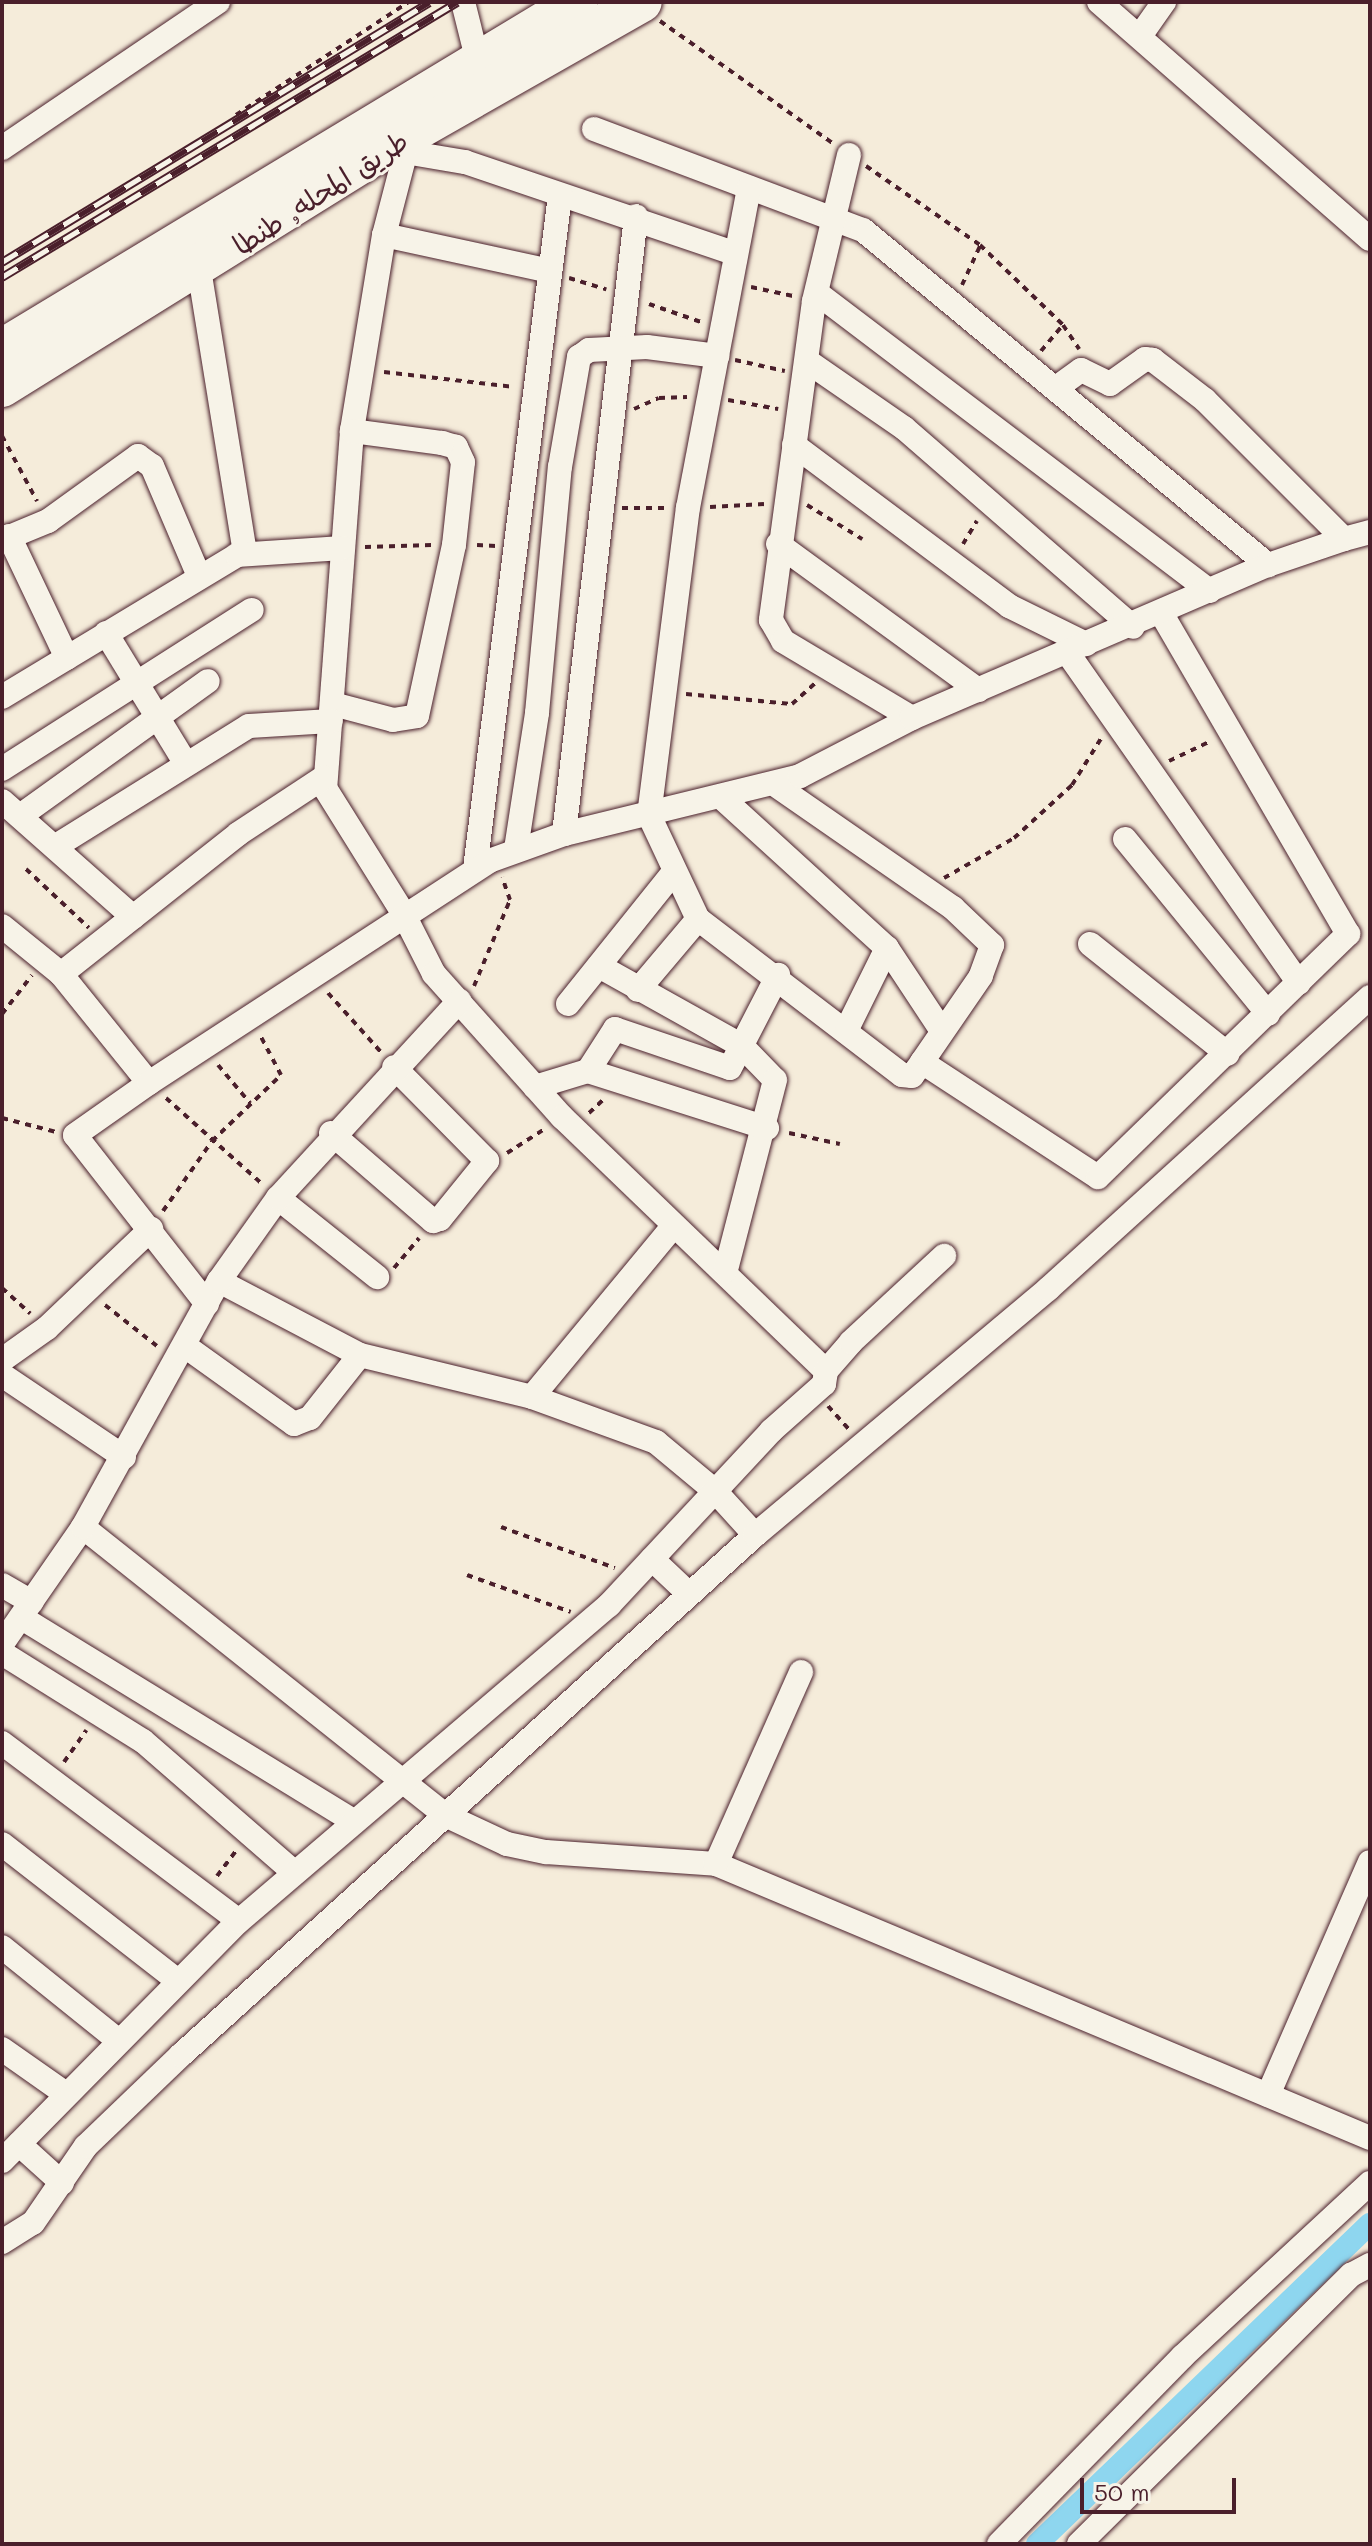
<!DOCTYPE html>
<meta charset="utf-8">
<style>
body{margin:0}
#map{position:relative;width:1372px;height:2546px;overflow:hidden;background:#f5ecda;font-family:Mali,"Playpen Sans Arabic",sans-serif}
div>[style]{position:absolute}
.canal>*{height:22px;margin:-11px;padding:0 11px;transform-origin:11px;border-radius:11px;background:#8ed6ef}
.path>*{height:4px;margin-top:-2px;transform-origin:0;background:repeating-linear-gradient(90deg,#4a1f2b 0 6px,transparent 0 12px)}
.roads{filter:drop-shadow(0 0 2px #4a1f2b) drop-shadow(0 0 2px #4a1f2b)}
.minor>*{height:24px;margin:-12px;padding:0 12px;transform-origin:12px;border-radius:12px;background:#f7f3e8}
.trunk>*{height:40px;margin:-20px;padding:0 20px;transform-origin:20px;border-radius:20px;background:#f7f3e8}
.rail>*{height:9px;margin-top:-4.5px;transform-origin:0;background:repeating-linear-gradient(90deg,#f7f3e8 0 18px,#4a1f2b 0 36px);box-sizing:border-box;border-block:2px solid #4a1f2b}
span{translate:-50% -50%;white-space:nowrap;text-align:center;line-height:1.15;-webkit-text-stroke:6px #f7f3e8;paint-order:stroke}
.street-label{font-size:28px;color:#4a1f2b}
.frame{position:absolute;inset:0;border:4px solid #4a1f2b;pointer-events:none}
.scale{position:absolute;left:1080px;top:2478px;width:156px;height:36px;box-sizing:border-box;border:4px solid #4a1f2b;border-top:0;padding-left:10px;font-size:24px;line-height:28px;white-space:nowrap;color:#4a1f2b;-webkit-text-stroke:6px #f7f3e8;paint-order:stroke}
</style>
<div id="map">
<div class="canal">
<i style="left:1037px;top:2544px;width:462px;rotate:-43.9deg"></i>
</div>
<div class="path">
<i style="left:660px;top:21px;width:211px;rotate:35.3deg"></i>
<i style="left:236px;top:115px;width:207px;rotate:-33.2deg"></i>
<i style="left:866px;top:166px;width:139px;rotate:34.7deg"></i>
<i style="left:980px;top:245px;width:115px;rotate:43.9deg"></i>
<i style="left:1063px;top:325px;width:29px;rotate:56deg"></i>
<i style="left:569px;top:278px;width:39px;rotate:17deg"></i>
<i style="left:962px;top:285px;width:43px;rotate:-65.2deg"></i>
<i style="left:751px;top:287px;width:43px;rotate:12.1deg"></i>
<i style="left:649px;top:304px;width:55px;rotate:19.1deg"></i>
<i style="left:1041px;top:351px;width:34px;rotate:-50deg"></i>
<i style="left:735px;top:360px;width:51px;rotate:12.4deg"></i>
<i style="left:384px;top:372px;width:131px;rotate:6.6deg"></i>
<i style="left:728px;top:400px;width:51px;rotate:10.2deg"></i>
<i style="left:634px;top:409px;width:27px;rotate:-24deg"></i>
<i style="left:659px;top:398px;width:28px;rotate:-2deg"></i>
<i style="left:2px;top:436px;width:74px;rotate:61.7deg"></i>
<i style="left:807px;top:505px;width:65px;rotate:31.7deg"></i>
<i style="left:710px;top:507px;width:55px;rotate:-3.1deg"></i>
<i style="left:622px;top:508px;width:43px"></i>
<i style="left:963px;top:544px;width:27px;rotate:-59deg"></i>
<i style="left:477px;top:545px;width:19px;rotate:3deg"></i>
<i style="left:365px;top:547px;width:67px;rotate:-1.7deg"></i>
<i style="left:686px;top:694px;width:106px;rotate:5.4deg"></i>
<i style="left:792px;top:704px;width:31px;rotate:-42deg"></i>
<i style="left:1169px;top:761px;width:47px;rotate:-25.5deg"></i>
<i style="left:26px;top:869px;width:86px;rotate:43.1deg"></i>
<i style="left:944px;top:878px;width:81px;rotate:-29.7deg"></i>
<i style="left:1014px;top:838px;width:79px;rotate:-42.4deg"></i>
<i style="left:1072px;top:785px;width:57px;rotate:-58deg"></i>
<i style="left:474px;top:986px;width:93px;rotate:-67.3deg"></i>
<i style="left:510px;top:900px;width:24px;rotate:-109deg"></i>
<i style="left:328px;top:993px;width:79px;rotate:48.1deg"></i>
<i style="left:2px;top:1014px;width:49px;rotate:-52.4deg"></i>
<i style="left:218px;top:1065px;width:50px;rotate:49.9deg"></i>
<i style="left:166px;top:1098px;width:127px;rotate:41.8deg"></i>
<i style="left:589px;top:1113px;width:19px;rotate:-43deg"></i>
<i style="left:2px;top:1118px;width:56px;rotate:14.5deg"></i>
<i style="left:789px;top:1133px;width:52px;rotate:12.2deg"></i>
<i style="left:507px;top:1153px;width:43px;rotate:-32.6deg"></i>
<i style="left:163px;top:1211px;width:85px;rotate:-55deg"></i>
<i style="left:212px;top:1141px;width:95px;rotate:-43.7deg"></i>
<i style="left:281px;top:1075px;width:45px;rotate:-117.7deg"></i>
<i style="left:394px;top:1268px;width:39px;rotate:-50deg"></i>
<i style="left:2px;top:1288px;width:38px;rotate:42deg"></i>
<i style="left:105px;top:1305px;width:66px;rotate:38.3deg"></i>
<i style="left:828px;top:1406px;width:31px;rotate:48deg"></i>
<i style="left:501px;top:1527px;width:121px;rotate:19.8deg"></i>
<i style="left:467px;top:1575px;width:110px;rotate:19.6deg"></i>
<i style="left:64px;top:1762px;width:39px;rotate:-55deg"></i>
<i style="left:217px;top:1876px;width:31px;rotate:-53deg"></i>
</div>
<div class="roads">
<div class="minor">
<i style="left:463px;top:2px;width:58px;rotate:76deg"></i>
<i style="left:1099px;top:2px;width:360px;rotate:41.2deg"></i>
<i style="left:1140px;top:36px;width:42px;rotate:-54.8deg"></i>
<i style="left:594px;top:129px;width:287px;rotate:20.6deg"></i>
<i style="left:863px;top:230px;width:526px;rotate:39.6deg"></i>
<i style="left:403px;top:132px;width:16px;rotate:75deg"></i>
<i style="left:407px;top:147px;width:91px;rotate:104.6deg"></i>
<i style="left:384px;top:235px;width:199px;rotate:99.3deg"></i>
<i style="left:352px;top:431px;width:358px;rotate:94.3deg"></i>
<i style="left:325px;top:788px;width:147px;rotate:58deg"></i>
<i style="left:403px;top:913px;width:68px;rotate:63.1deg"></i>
<i style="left:434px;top:974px;width:192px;rotate:48.2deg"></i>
<i style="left:562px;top:1117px;width:366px;rotate:43.9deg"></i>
<i style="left:2px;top:148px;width:261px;rotate:-34.1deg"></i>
<i style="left:405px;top:152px;width:61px;rotate:9.5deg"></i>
<i style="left:465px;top:162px;width:284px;rotate:18.7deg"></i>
<i style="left:849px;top:155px;width:150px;rotate:103.5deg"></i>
<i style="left:814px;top:301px;width:322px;rotate:97.7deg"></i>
<i style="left:771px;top:620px;width:24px;rotate:60deg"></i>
<i style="left:783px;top:641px;width:150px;rotate:30.8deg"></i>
<i style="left:749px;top:188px;width:325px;rotate:100.8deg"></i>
<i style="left:688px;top:507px;width:310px;rotate:97.2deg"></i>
<i style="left:649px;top:815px;width:115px;rotate:64.8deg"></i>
<i style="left:698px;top:919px;width:257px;rotate:37.4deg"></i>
<i style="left:902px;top:1075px;width:10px;rotate:6deg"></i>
<i style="left:912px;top:1076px;width:17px;rotate:-54deg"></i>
<i style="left:922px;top:1062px;width:210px;rotate:33.2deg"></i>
<i style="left:1098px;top:1177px;width:349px;rotate:-44.2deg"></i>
<i style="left:1348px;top:934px;width:369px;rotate:-120.2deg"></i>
<i style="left:384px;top:235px;width:170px;rotate:12.2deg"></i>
<i style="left:199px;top:269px;width:287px;rotate:80.8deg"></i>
<i style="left:817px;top:293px;width:493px;rotate:37.2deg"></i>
<i style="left:807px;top:361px;width:118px;rotate:34.6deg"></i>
<i style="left:904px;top:428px;width:303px;rotate:41deg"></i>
<i style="left:794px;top:445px;width:269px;rotate:36.8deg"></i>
<i style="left:1009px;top:606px;width:86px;rotate:26.3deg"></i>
<i style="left:9px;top:536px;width:135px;rotate:64.6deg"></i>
<i style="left:1344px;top:539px;width:27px;rotate:-15deg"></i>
<i style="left:2px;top:540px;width:50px;rotate:-22.4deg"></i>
<i style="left:48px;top:521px;width:111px;rotate:-35.8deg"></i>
<i style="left:138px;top:456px;width:17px;rotate:36deg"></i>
<i style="left:152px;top:466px;width:120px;rotate:66.9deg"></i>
<i style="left:778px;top:544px;width:248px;rotate:36.1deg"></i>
<i style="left:106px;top:633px;width:153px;rotate:58.6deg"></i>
<i style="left:1067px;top:652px;width:404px;rotate:55deg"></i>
<i style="left:2px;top:697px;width:275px;rotate:-31.1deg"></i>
<i style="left:237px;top:555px;width:105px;rotate:-3.8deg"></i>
<i style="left:333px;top:704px;width:62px;rotate:14.9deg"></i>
<i style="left:393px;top:720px;width:24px;rotate:-9deg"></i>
<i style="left:417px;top:716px;width:175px;rotate:-77.8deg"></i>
<i style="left:454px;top:545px;width:83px;rotate:-83.8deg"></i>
<i style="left:463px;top:462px;width:17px;rotate:-115deg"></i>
<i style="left:456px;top:447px;width:15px;rotate:-164deg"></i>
<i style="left:442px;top:443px;width:91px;rotate:-172.4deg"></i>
<i style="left:2px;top:769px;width:296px;rotate:-32.5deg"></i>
<i style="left:774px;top:784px;width:218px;rotate:34.7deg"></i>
<i style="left:953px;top:908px;width:54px;rotate:43.5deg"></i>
<i style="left:992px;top:945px;width:33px;rotate:110deg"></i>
<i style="left:981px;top:976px;width:104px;rotate:124.5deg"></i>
<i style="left:721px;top:797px;width:224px;rotate:42.3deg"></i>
<i style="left:887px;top:948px;width:90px;rotate:116.3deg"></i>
<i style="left:2px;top:801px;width:175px;rotate:41.5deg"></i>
<i style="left:20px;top:816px;width:231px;rotate:-35.7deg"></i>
<i style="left:564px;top:834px;width:622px;rotate:-83.35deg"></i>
<i style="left:1125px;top:839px;width:226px;rotate:50.7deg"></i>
<i style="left:56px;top:846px;width:227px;rotate:-31.9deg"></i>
<i style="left:249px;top:726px;width:82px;rotate:-3.5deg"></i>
<i style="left:516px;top:849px;width:138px;rotate:-81.2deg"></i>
<i style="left:537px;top:713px;width:247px;rotate:-84.7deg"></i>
<i style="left:560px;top:467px;width:112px;rotate:-80.2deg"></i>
<i style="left:579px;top:357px;width:12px;rotate:-35deg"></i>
<i style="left:589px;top:350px;width:58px;rotate:-3deg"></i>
<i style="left:647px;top:347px;width:71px;rotate:7.3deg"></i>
<i style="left:475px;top:869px;width:679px;rotate:-82.81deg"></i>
<i style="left:2px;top:926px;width:76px;rotate:39.1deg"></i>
<i style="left:61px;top:974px;width:140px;rotate:51.1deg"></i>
<i style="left:1090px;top:944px;width:176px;rotate:38.6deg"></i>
<i style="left:887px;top:948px;width:100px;rotate:56.5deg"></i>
<i style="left:599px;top:966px;width:164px;rotate:29.2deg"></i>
<i style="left:742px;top:1046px;width:47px;rotate:45.9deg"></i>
<i style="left:775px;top:1080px;width:196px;rotate:104.5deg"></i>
<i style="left:61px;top:974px;width:226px;rotate:-38.3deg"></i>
<i style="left:238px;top:834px;width:102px;rotate:-33.4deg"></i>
<i style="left:638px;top:990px;width:93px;rotate:-49.8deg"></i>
<i style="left:568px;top:1004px;width:166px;rotate:-51.3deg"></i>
<i style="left:588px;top:1071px;width:50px;rotate:-57.3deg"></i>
<i style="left:615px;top:1029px;width:121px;rotate:18.7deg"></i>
<i style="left:730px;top:1068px;width:105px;rotate:-62.7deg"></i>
<i style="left:535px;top:1087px;width:55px;rotate:-16.8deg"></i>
<i style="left:588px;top:1071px;width:188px;rotate:17.7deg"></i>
<i style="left:331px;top:1133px;width:135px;rotate:40.8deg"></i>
<i style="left:433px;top:1221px;width:7px;rotate:-16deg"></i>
<i style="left:440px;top:1219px;width:75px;rotate:-51deg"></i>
<i style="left:487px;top:1161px;width:132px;rotate:-134.7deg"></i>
<i style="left:278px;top:1198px;width:127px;rotate:38.6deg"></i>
<i style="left:219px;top:1281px;width:159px;rotate:27.7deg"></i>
<i style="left:360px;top:1355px;width:177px;rotate:13.7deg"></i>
<i style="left:532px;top:1397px;width:132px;rotate:19.9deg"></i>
<i style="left:656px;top:1442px;width:77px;rotate:39.7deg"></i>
<i style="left:715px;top:1491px;width:59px;rotate:47.7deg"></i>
<i style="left:207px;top:1304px;width:214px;rotate:-128deg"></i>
<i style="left:75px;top:1135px;width:90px;rotate:-35.1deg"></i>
<i style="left:149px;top:1083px;width:406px;rotate:-33.1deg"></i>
<i style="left:489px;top:861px;width:80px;rotate:-19.8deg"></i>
<i style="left:564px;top:834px;width:243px;rotate:-13.8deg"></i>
<i style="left:800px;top:776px;width:126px;rotate:-27.4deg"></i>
<i style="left:912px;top:718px;width:387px;rotate:-23.3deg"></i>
<i style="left:1268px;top:565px;width:80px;rotate:-18.9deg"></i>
<i style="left:1344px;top:539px;width:197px;rotate:-135deg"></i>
<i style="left:1205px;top:400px;width:66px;rotate:-142.4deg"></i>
<i style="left:1153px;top:360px;width:8px;rotate:-173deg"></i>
<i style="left:1145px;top:359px;width:43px;rotate:144.5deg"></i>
<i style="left:1110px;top:384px;width:32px;rotate:-154deg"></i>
<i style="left:1081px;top:370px;width:29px;rotate:144deg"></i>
<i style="left:185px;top:1346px;width:134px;rotate:35.6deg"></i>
<i style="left:294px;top:1424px;width:17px;rotate:-21deg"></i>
<i style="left:310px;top:1418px;width:80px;rotate:-51.6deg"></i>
<i style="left:2px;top:1360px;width:55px;rotate:-35.4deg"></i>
<i style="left:47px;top:1328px;width:144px;rotate:-43.6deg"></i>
<i style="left:2px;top:1375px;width:147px;rotate:33.9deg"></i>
<i style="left:532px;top:1397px;width:219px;rotate:-50.4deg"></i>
<i style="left:83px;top:1527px;width:463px;rotate:38.5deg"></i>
<i style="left:445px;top:1815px;width:68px;rotate:25.1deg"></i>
<i style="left:507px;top:1844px;width:40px;rotate:12deg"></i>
<i style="left:546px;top:1852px;width:170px;rotate:4deg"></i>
<i style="left:716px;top:1864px;width:709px;rotate:22.73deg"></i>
<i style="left:652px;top:1559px;width:51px;rotate:43.4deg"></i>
<i style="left:2px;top:1585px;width:34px;rotate:30deg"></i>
<i style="left:22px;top:1618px;width:387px;rotate:31.5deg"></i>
<i style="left:2px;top:1644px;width:142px;rotate:-55.3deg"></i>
<i style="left:83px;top:1527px;width:281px;rotate:-61.1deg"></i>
<i style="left:219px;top:1281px;width:102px;rotate:-54.6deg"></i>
<i style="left:278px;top:1198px;width:268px;rotate:-47.4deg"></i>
<i style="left:2px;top:1653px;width:166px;rotate:32deg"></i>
<i style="left:143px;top:1741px;width:201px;rotate:41deg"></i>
<i style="left:2px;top:1743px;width:296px;rotate:36.9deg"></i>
<i style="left:2px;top:1844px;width:222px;rotate:37.9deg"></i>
<i style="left:716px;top:1864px;width:210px;rotate:-66.1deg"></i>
<i style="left:2px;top:1947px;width:150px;rotate:38.8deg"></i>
<i style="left:2px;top:2049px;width:78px;rotate:35.1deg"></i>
<i style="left:1268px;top:2095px;width:254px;rotate:-66.4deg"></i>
<i style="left:19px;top:2144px;width:58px;rotate:42.2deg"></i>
<i style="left:2px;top:2161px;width:337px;rotate:-45.4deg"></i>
<i style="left:239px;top:1921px;width:487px;rotate:-40.5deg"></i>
<i style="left:609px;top:1605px;width:238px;rotate:-47deg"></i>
<i style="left:771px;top:1431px;width:71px;rotate:-41.6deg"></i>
<i style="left:824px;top:1384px;width:13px;rotate:-81deg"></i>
<i style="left:826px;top:1371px;width:38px;rotate:-49deg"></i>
<i style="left:851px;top:1342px;width:127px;rotate:-42.8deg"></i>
<i style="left:2px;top:2242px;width:36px;rotate:-32deg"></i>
<i style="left:33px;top:2223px;width:93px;rotate:-55.5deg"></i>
<i style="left:86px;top:2146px;width:132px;rotate:-43.8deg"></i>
<i style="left:181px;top:2055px;width:775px;rotate:-42.17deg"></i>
<i style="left:755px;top:1535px;width:383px;rotate:-40deg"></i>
<i style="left:1048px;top:1289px;width:435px;rotate:-42.2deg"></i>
<i style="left:999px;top:2544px;width:262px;rotate:-45.6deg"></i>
<i style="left:1182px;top:2357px;width:256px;rotate:-42.8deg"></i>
<i style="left:1079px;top:2544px;width:383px;rotate:-44.7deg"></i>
<i style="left:1351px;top:2275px;width:21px;rotate:-28deg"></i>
</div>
<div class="trunk">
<i style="left:2px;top:349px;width:672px;rotate:-31.11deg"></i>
<i style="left:2px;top:387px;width:476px;rotate:-31.9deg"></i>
<i style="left:406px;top:136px;width:271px;rotate:-29.6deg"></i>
</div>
</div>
<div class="rail">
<i style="left:2px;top:262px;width:500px;rotate:-31.3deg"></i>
<i style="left:2px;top:277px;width:532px;rotate:-31.15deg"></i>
</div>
<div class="street-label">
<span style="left:320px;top:192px;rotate:-33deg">طريق المحله, طنطا</span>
</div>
<div class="frame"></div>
<div class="scale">50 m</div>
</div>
